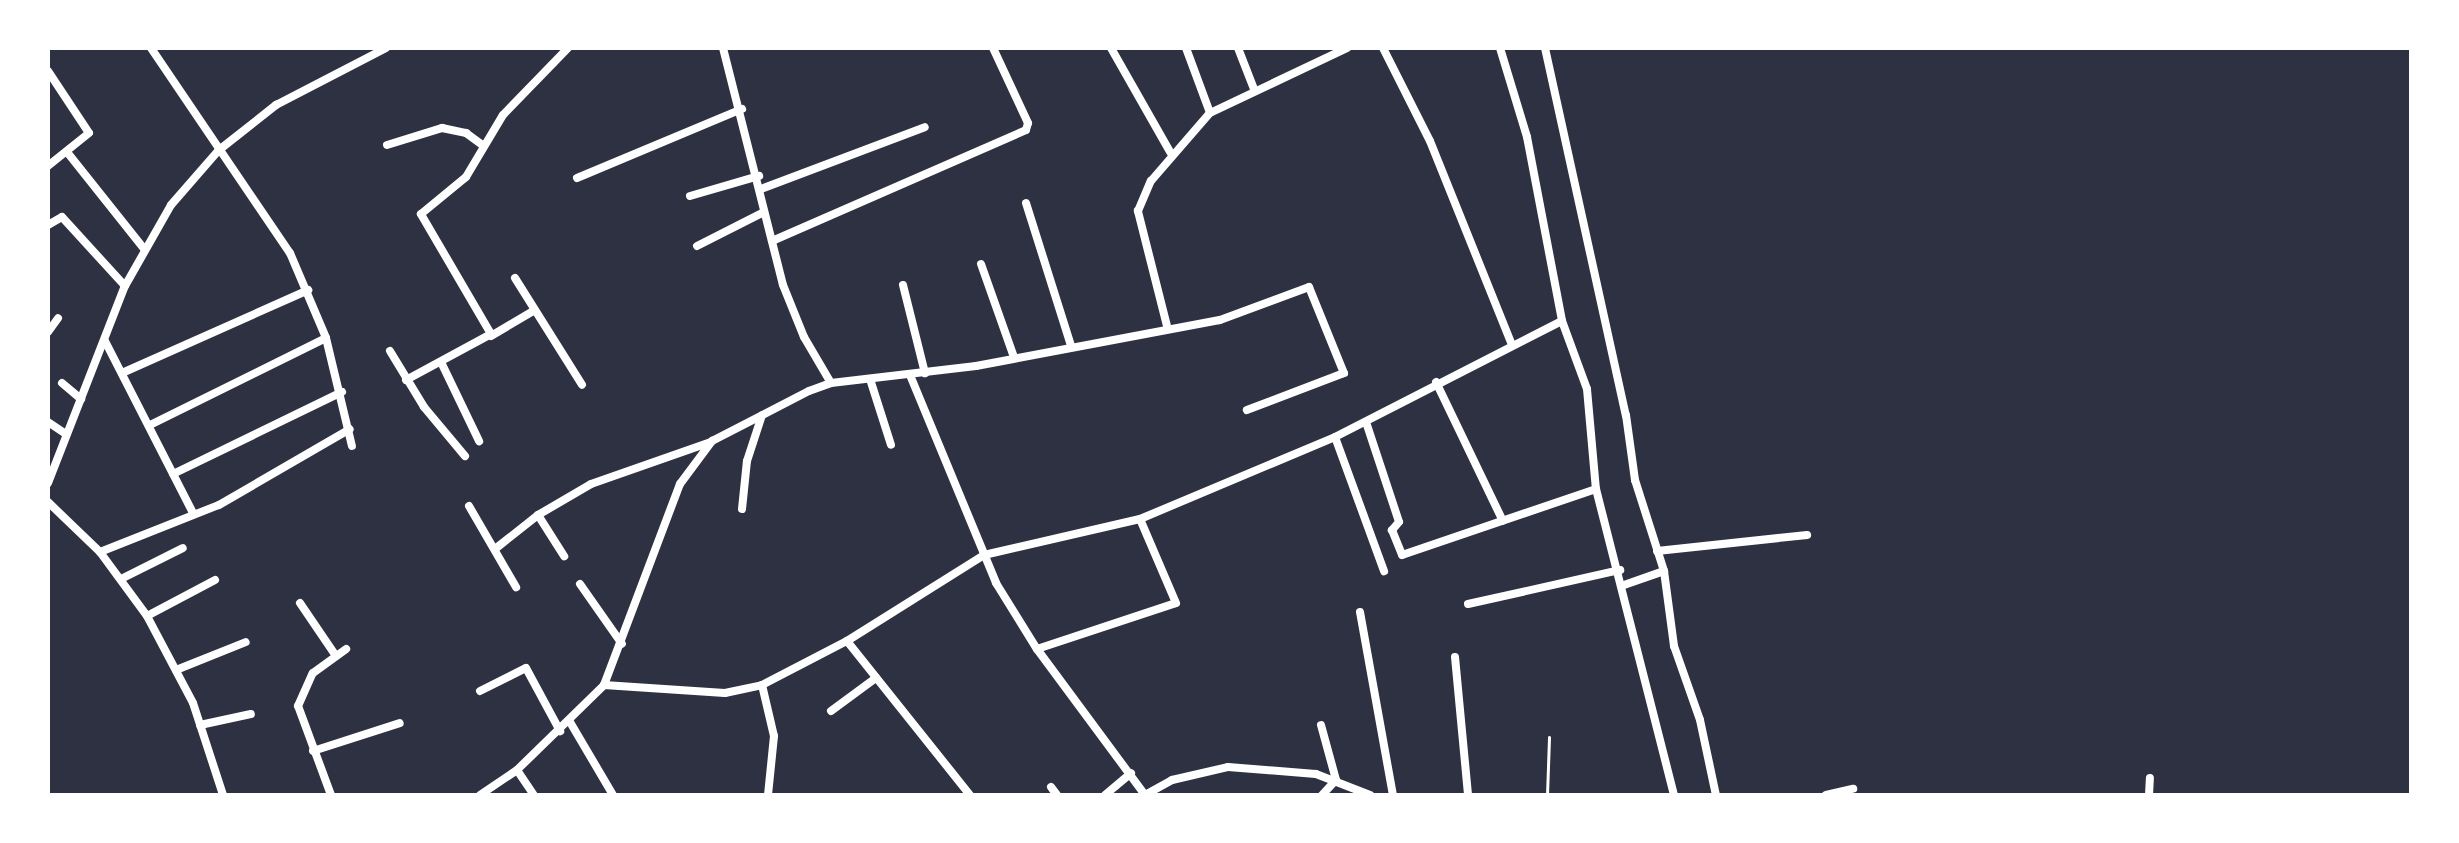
<!DOCTYPE html>
<style>
body{margin:0}
#map{position:relative;width:2459px;height:843px;overflow:hidden;background:#2d3142;font-family:"IBM Plex Sans",sans-serif}
div>[style]{position:absolute}
.path>*{height:3px;margin:-1.5px;padding:0 1.5px;transform-origin:1.5px;border-radius:1.5px;background:#fff}
.minor>*{height:8px;margin:-4px;padding:0 4px;transform-origin:4px;border-radius:4px;background:#fff}
span{translate:-50% -50%;white-space:nowrap;text-align:center;line-height:1.15;-webkit-text-stroke:7px #fff;paint-order:stroke}
.frame{position:absolute;inset:0;border:50px solid #fff;pointer-events:none}
</style>
<div id="map">
<div class="path">
<i style="left:1547px;top:795px;width:58px;rotate:-88deg"></i>
</div>
<div class="minor">
<i style="left:151px;top:48px;width:248px;rotate:55.9deg"></i>
<i style="left:290px;top:253px;width:92px;rotate:67deg"></i>
<i style="left:326px;top:338px;width:111px;rotate:76.5deg"></i>
<i style="left:723px;top:48px;width:244px;rotate:75.8deg"></i>
<i style="left:783px;top:285px;width:56px;rotate:68deg"></i>
<i style="left:804px;top:337px;width:53px;rotate:59.6deg"></i>
<i style="left:1111px;top:48px;width:120px;rotate:60.4deg"></i>
<i style="left:1186px;top:48px;width:69px;rotate:69.7deg"></i>
<i style="left:1238px;top:48px;width:44px;rotate:68.7deg"></i>
<i style="left:1383px;top:48px;width:104px;rotate:63.2deg"></i>
<i style="left:1430px;top:141px;width:220px;rotate:68.1deg"></i>
<i style="left:1500px;top:48px;width:93px;rotate:73.1deg"></i>
<i style="left:1527px;top:137px;width:187px;rotate:79.2deg"></i>
<i style="left:1562px;top:321px;width:72px;rotate:69.8deg"></i>
<i style="left:1587px;top:389px;width:100px;rotate:84.9deg"></i>
<i style="left:1596px;top:489px;width:316px;rotate:75.7deg"></i>
<i style="left:1545px;top:48px;width:376px;rotate:77.6deg"></i>
<i style="left:1626px;top:415px;width:66px;rotate:82.1deg"></i>
<i style="left:1635px;top:480px;width:96px;rotate:72.3deg"></i>
<i style="left:1664px;top:571px;width:76px;rotate:82.4deg"></i>
<i style="left:1674px;top:646px;width:78px;rotate:70.6deg"></i>
<i style="left:1700px;top:720px;width:77px;rotate:78deg"></i>
<i style="left:48px;top:71px;width:74px;rotate:56.5deg"></i>
<i style="left:89px;top:133px;width:53px;rotate:141.2deg"></i>
<i style="left:387px;top:145px;width:58px;rotate:-17.2deg"></i>
<i style="left:442px;top:128px;width:25px;rotate:12deg"></i>
<i style="left:466px;top:133px;width:22px;rotate:36deg"></i>
<i style="left:67px;top:152px;width:125px;rotate:51.5deg"></i>
<i style="left:577px;top:178px;width:179px;rotate:-22.7deg"></i>
<i style="left:761px;top:189px;width:175px;rotate:-20.7deg"></i>
<i style="left:690px;top:196px;width:72px;rotate:-16.2deg"></i>
<i style="left:1026px;top:203px;width:150px;rotate:72.5deg"></i>
<i style="left:48px;top:225px;width:16px;rotate:-30deg"></i>
<i style="left:62px;top:217px;width:93px;rotate:47.6deg"></i>
<i style="left:772px;top:241px;width:277px;rotate:-23.6deg"></i>
<i style="left:1026px;top:130px;width:7px;rotate:-74deg"></i>
<i style="left:1028px;top:123px;width:83px;rotate:-115deg"></i>
<i style="left:697px;top:246px;width:75px;rotate:-26.9deg"></i>
<i style="left:981px;top:264px;width:99px;rotate:70.5deg"></i>
<i style="left:515px;top:278px;width:126px;rotate:57.9deg"></i>
<i style="left:903px;top:285px;width:91px;rotate:76deg"></i>
<i style="left:1167px;top:326px;width:119px;rotate:-104.2deg"></i>
<i style="left:1138px;top:211px;width:33px;rotate:-67deg"></i>
<i style="left:1151px;top:181px;width:90px;rotate:-49.1deg"></i>
<i style="left:1210px;top:113px;width:152px;rotate:-25.4deg"></i>
<i style="left:48px;top:332px;width:17px;rotate:-54deg"></i>
<i style="left:491px;top:336px;width:51px;rotate:-30.6deg"></i>
<i style="left:105px;top:341px;width:193px;rotate:62.9deg"></i>
<i style="left:390px;top:351px;width:66px;rotate:58.7deg"></i>
<i style="left:424px;top:407px;width:64px;rotate:50.1deg"></i>
<i style="left:441px;top:362px;width:88px;rotate:64.3deg"></i>
<i style="left:122px;top:373px;width:204px;rotate:-24deg"></i>
<i style="left:910px;top:375px;width:225px;rotate:67.5deg"></i>
<i style="left:996px;top:583px;width:78px;rotate:58.2deg"></i>
<i style="left:1037px;top:649px;width:182px;rotate:53.5deg"></i>
<i style="left:870px;top:379px;width:69px;rotate:72.3deg"></i>
<i style="left:406px;top:380px;width:97px;rotate:-28.4deg"></i>
<i style="left:491px;top:334px;width:139px;rotate:-120.3deg"></i>
<i style="left:421px;top:214px;width:58px;rotate:-39.4deg"></i>
<i style="left:466px;top:177px;width:72px;rotate:-59.2deg"></i>
<i style="left:503px;top:115px;width:93px;rotate:-45.9deg"></i>
<i style="left:1436px;top:382px;width:154px;rotate:64.3deg"></i>
<i style="left:62px;top:383px;width:25px;rotate:40deg"></i>
<i style="left:48px;top:422px;width:22px;rotate:34deg"></i>
<i style="left:1366px;top:422px;width:105px;rotate:71.7deg"></i>
<i style="left:1399px;top:522px;width:11px;rotate:131deg"></i>
<i style="left:1392px;top:530px;width:27px;rotate:68deg"></i>
<i style="left:1402px;top:555px;width:205px;rotate:-18.8deg"></i>
<i style="left:150px;top:425px;width:196px;rotate:-26.3deg"></i>
<i style="left:1335px;top:437px;width:143px;rotate:69.9deg"></i>
<i style="left:173px;top:474px;width:188px;rotate:-25.9deg"></i>
<i style="left:48px;top:483px;width:212px;rotate:-68.7deg"></i>
<i style="left:125px;top:286px;width:93px;rotate:-60.4deg"></i>
<i style="left:171px;top:205px;width:73px;rotate:-48.9deg"></i>
<i style="left:219px;top:150px;width:73px;rotate:-38.3deg"></i>
<i style="left:276px;top:105px;width:124px;rotate:-27.4deg"></i>
<i style="left:48px;top:502px;width:72px;rotate:43.9deg"></i>
<i style="left:100px;top:552px;width:79px;rotate:53.7deg"></i>
<i style="left:147px;top:616px;width:98px;rotate:62.1deg"></i>
<i style="left:193px;top:703px;width:97px;rotate:71.9deg"></i>
<i style="left:469px;top:506px;width:94px;rotate:59.9deg"></i>
<i style="left:742px;top:509px;width:48px;rotate:-84.1deg"></i>
<i style="left:747px;top:461px;width:48px;rotate:-71.9deg"></i>
<i style="left:538px;top:515px;width:49px;rotate:57.6deg"></i>
<i style="left:495px;top:549px;width:55px;rotate:-38.3deg"></i>
<i style="left:538px;top:515px;width:61px;rotate:-30.3deg"></i>
<i style="left:591px;top:484px;width:127px;rotate:-19.3deg"></i>
<i style="left:1657px;top:551px;width:151px;rotate:-6.1deg"></i>
<i style="left:100px;top:552px;width:128px;rotate:-21.6deg"></i>
<i style="left:219px;top:505px;width:151px;rotate:-30.1deg"></i>
<i style="left:121px;top:579px;width:69px;rotate:-26.6deg"></i>
<i style="left:580px;top:584px;width:73px;rotate:55deg"></i>
<i style="left:1624px;top:585px;width:42px;rotate:-19.3deg"></i>
<i style="left:300px;top:603px;width:64px;rotate:55.8deg"></i>
<i style="left:1468px;top:604px;width:156px;rotate:-12.6deg"></i>
<i style="left:1360px;top:612px;width:186px;rotate:79.8deg"></i>
<i style="left:147px;top:616px;width:77px;rotate:-27.9deg"></i>
<i style="left:847px;top:641px;width:197px;rotate:51.4deg"></i>
<i style="left:1037px;top:649px;width:146px;rotate:-18.3deg"></i>
<i style="left:1176px;top:603px;width:91px;rotate:-113.2deg"></i>
<i style="left:1455px;top:657px;width:139px;rotate:84.6deg"></i>
<i style="left:176px;top:670px;width:75px;rotate:-21.8deg"></i>
<i style="left:604px;top:685px;width:121px;rotate:3.8deg"></i>
<i style="left:725px;top:693px;width:38px;rotate:-12deg"></i>
<i style="left:762px;top:685px;width:96px;rotate:-27.4deg"></i>
<i style="left:847px;top:641px;width:162px;rotate:-32.1deg"></i>
<i style="left:984px;top:555px;width:160px;rotate:-13deg"></i>
<i style="left:1140px;top:519px;width:212px;rotate:-22.8deg"></i>
<i style="left:1335px;top:437px;width:255px;rotate:-27.1deg"></i>
<i style="left:762px;top:685px;width:52px;rotate:76.8deg"></i>
<i style="left:774px;top:736px;width:59px;rotate:95.8deg"></i>
<i style="left:480px;top:691px;width:51px;rotate:-26.6deg"></i>
<i style="left:526px;top:668px;width:72px;rotate:61.6deg"></i>
<i style="left:831px;top:711px;width:56px;rotate:-36.3deg"></i>
<i style="left:570px;top:722px;width:85px;rotate:59.5deg"></i>
<i style="left:200px;top:725px;width:52px;rotate:-12.2deg"></i>
<i style="left:1321px;top:725px;width:57px;rotate:74.7deg"></i>
<i style="left:1336px;top:780px;width:21px;rotate:133deg"></i>
<i style="left:313px;top:751px;width:91px;rotate:-17.8deg"></i>
<i style="left:517px;top:770px;width:30px;rotate:56deg"></i>
<i style="left:1051px;top:787px;width:10px;rotate:53deg"></i>
<i style="left:331px;top:795px;width:95px;rotate:-110.3deg"></i>
<i style="left:298px;top:706px;width:36px;rotate:-66deg"></i>
<i style="left:313px;top:673px;width:41px;rotate:-36deg"></i>
<i style="left:480px;top:795px;width:45px;rotate:-34deg"></i>
<i style="left:517px;top:770px;width:122px;rotate:-44.3deg"></i>
<i style="left:604px;top:685px;width:215px;rotate:-69.3deg"></i>
<i style="left:680px;top:484px;width:54px;rotate:-53.3deg"></i>
<i style="left:712px;top:441px;width:109px;rotate:-27.3deg"></i>
<i style="left:809px;top:391px;width:23px;rotate:-20deg"></i>
<i style="left:831px;top:383px;width:146px;rotate:-6.7deg"></i>
<i style="left:976px;top:366px;width:248px;rotate:-10.7deg"></i>
<i style="left:1220px;top:320px;width:95px;rotate:-20.3deg"></i>
<i style="left:1309px;top:287px;width:93px;rotate:67.9deg"></i>
<i style="left:1344px;top:373px;width:104px;rotate:159.1deg"></i>
<i style="left:1105px;top:795px;width:34px;rotate:-40deg"></i>
<i style="left:1145px;top:795px;width:31px;rotate:-29deg"></i>
<i style="left:1172px;top:780px;width:57px;rotate:-13.1deg"></i>
<i style="left:1228px;top:767px;width:88px;rotate:4.5deg"></i>
<i style="left:1316px;top:774px;width:58px;rotate:21.3deg"></i>
<i style="left:1826px;top:795px;width:28px;rotate:-13deg"></i>
<i style="left:2149px;top:795px;width:17px;rotate:-87deg"></i>
</div>
<div class="frame"></div>
</div>
